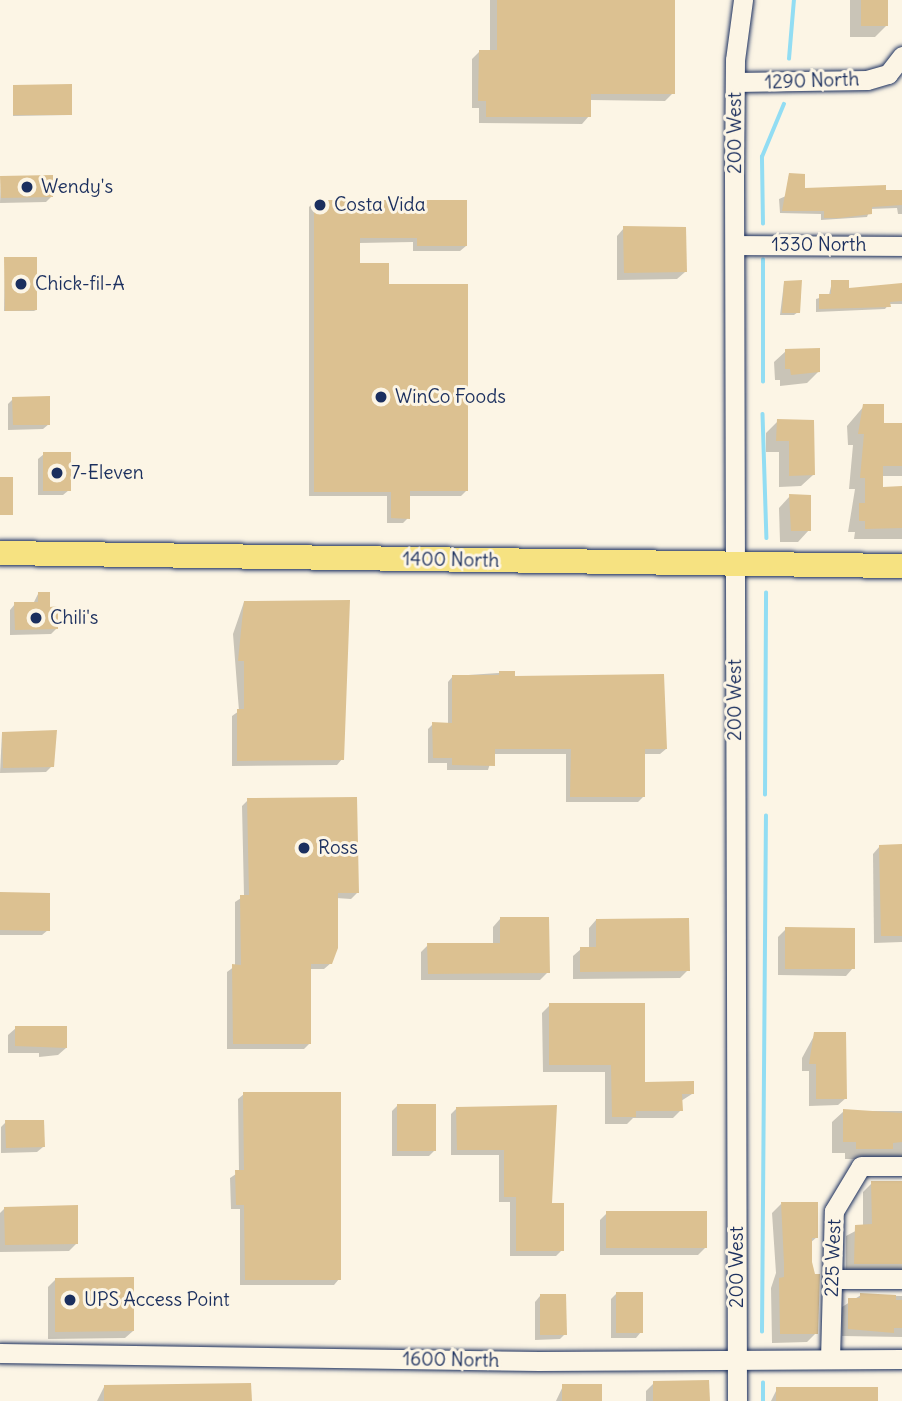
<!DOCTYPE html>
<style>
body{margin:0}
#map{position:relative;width:902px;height:1401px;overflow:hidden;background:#fcf5e5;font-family:Delius,sans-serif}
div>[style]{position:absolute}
.shadow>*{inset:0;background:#0003}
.stream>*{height:3.5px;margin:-1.75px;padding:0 1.75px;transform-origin:1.75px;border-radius:1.75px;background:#92ddf3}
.building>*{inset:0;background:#dcc191}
.roads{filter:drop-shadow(0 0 2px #1b2f5e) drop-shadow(0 0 2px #1b2f5e)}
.minor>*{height:19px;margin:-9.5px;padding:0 9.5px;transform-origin:9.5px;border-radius:9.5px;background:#fcf5e5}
.major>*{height:24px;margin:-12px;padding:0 12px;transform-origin:12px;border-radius:12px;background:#f6e281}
.dots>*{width:19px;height:19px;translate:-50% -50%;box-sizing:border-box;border:4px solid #fcf5e5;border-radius:50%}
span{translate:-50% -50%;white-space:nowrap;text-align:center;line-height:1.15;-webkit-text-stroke:6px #fcf5e5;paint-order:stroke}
.street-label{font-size:19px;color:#1b2f5e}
.poi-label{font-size:19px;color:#1b2f5e}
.left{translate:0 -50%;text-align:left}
</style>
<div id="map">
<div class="shadow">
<i style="clip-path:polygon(490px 0,673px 0,673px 93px,665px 101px,590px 100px,589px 116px,582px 124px,479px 123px,479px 108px,472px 108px,472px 59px,479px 52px,490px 52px)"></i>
<i style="clip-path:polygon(850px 0,886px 0,886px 26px,875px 37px,850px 37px)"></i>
<i style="clip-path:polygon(14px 87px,69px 115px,13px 116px)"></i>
<i style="clip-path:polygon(789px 175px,803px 190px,902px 193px,902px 214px,898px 214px,897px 208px,870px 209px,867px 217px,821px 220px,821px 214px,780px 213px,779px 199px,786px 196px)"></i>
<i style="clip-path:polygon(1px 178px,51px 197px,46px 202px,0 203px)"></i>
<i style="clip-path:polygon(314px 202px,466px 246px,460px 251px,413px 251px,413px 242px,359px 243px,359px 264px,387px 286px,467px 490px,461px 496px,408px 496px,408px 518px,403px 523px,387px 523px,387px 496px,309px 496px,309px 207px)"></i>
<i style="clip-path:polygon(624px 228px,685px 272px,677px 279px,617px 280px,617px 236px)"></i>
<i style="clip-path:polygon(5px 259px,36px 310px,34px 311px,4px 311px)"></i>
<i style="clip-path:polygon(832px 282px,848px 290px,902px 284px,902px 304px,889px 304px,885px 309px,816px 312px,816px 299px,829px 295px)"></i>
<i style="clip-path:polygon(784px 283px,798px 312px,794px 315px,780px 315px)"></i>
<i style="clip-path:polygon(786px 351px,818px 372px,807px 383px,780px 386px,780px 380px,775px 380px,774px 362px)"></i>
<i style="clip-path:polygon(13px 399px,49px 424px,43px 429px,8px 430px,8px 404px)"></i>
<i style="clip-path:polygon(864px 406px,883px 425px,902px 424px,902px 476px,881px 476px,882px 488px,902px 488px,902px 539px,854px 539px,855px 532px,848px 532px,855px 489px,849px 489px,853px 445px,848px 445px,847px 426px)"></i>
<i style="clip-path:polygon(778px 421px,813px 475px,801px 486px,779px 487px,779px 452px,766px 452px,766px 433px)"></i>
<i style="clip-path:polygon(44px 454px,69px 490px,63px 495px,38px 495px,38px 459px)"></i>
<i style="clip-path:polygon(790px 496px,809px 530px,798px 542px,780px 542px,779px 508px)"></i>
<i style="clip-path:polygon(38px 594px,56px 629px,51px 634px,10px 635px,10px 610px,15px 604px,33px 604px)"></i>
<i style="clip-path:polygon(244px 602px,342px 759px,337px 765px,232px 766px,232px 716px,239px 711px,233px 634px)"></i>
<i style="clip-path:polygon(514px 672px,514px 678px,666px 749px,660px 754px,644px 754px,643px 797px,638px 802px,566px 802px,566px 754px,493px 754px,488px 770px,447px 770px,447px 763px,428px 763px,428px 729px,433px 724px,448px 724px,448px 682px,453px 676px)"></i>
<i style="clip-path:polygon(2px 733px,52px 766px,46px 772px,0 773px)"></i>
<i style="clip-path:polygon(248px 800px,357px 893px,351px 899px,336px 898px,331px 963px,324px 969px,309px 969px,310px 1043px,304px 1049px,227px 1049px,227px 972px,235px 966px,235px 902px,244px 896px,242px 806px)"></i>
<i style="clip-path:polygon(880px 846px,902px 846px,902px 942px,874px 943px,873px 854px)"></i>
<i style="clip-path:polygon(0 894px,48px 930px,42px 935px,0 935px)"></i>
<i style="clip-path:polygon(500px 919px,548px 972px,540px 980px,421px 980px,421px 952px,428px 945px,493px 944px,493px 927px)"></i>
<i style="clip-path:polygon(596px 920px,688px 970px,680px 978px,573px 979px,573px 956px,581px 949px,589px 949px,589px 928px)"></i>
<i style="clip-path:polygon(786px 929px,853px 968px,846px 976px,778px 975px,778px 937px)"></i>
<i style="clip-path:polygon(550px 1005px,643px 1084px,692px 1094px,681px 1101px,681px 1110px,673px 1118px,633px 1118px,627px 1124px,605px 1124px,605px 1072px,543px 1072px,542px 1013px)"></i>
<i style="clip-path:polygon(16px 1028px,66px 1048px,58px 1055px,39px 1057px,39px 1053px,8px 1053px,8px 1035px)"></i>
<i style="clip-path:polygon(815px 1034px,846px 1098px,838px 1105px,809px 1106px,809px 1071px,802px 1071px,802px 1058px)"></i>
<i style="clip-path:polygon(244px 1094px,339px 1279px,334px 1285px,240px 1285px,240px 1209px,231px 1209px,230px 1178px,239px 1172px,238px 1099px)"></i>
<i style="clip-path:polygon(398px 1105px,434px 1151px,429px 1156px,392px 1156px,392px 1111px)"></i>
<i style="clip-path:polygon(556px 1107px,550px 1205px,562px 1250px,556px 1256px,510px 1256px,510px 1202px,499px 1202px,499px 1155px,451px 1155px,451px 1114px,457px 1108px)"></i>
<i style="clip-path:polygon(844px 1111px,902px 1111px,902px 1160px,845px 1159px,845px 1153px,832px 1153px,832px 1122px)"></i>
<i style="clip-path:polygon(6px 1122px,43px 1147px,37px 1152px,1px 1153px,1px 1127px)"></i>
<i style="clip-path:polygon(902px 1182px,902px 1272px,846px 1272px,846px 1236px,863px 1227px,863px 1192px,872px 1183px)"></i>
<i style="clip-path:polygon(781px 1204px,817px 1237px,810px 1243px,816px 1333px,807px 1342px,772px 1343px,771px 1288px,776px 1273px,772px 1213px)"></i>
<i style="clip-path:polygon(5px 1208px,77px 1243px,69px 1251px,0 1252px,0 1213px)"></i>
<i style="clip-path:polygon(607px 1213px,705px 1248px,698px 1255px,600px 1255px,600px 1220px)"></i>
<i style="clip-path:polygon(55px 1280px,133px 1331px,125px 1338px,48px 1339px,48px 1287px)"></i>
<i style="clip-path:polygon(616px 1294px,641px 1332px,636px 1338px,611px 1338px,611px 1299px)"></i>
<i style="clip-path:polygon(861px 1295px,902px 1296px,902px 1337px,842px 1336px,842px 1307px)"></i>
<i style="clip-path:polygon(540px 1296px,565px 1334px,560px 1339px,535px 1340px,535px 1302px)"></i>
<i style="clip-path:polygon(654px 1383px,708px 1401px,646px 1401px,646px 1391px)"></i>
<i style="clip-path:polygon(563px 1386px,600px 1401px,556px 1401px)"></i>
<i style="clip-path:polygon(104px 1387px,250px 1401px,97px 1401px)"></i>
<i style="clip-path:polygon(777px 1389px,876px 1401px,771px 1401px)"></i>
</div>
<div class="stream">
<i style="left:789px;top:59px;width:59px;rotate:-85.2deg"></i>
<i style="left:763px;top:224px;width:67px;rotate:-90.9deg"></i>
<i style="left:762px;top:157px;width:57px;rotate:-67.5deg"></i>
<i style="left:763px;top:382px;width:122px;rotate:-90deg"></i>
<i style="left:763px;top:414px;width:124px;rotate:88.2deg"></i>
<i style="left:765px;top:795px;width:202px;rotate:-89.7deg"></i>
<i style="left:762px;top:1332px;width:516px;rotate:-89.56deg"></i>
<i style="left:763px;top:1401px;width:18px;rotate:-90deg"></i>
</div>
<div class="building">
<i style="clip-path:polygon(497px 0,675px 0,675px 94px,591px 94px,591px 117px,486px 117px,486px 101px,478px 101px,479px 50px,497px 50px)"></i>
<i style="clip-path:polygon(861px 0,888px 0,888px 26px,861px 26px)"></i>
<i style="clip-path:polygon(72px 84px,72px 115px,13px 115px,13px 85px)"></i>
<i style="clip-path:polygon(789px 173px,805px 174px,805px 188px,886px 185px,886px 190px,902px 190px,902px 205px,872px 207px,872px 214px,839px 218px,824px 218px,824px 211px,782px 211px)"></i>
<i style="clip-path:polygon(53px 175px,53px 197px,1px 198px,0 176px)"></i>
<i style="clip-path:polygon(314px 200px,467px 200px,467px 246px,417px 246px,417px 238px,360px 238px,360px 263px,389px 263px,389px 284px,468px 284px,468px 491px,410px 491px,410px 519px,391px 518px,391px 492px,314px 492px)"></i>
<i style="clip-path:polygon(623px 226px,686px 227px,687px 272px,624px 273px)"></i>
<i style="clip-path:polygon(4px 257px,37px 257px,37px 310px,5px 311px)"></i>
<i style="clip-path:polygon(802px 280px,800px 313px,782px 313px,784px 281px)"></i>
<i style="clip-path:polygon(831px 280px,849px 280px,849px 288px,902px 283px,902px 301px,890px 302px,891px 307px,819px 309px,819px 294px,831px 294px)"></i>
<i style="clip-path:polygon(820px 348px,820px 372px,791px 375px,790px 369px,785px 369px,785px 349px)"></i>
<i style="clip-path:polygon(50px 396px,50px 425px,13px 425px,12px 397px)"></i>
<i style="clip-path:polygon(863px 404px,884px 404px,884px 423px,902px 423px,902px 466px,883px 466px,883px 487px,902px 486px,902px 528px,865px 529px,865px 521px,859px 521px,859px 503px,865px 503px,865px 478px,860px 478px,864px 434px,858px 434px)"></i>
<i style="clip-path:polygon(777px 419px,814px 420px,815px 475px,789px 476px,789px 441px,776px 441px)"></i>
<i style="clip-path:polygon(43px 452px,71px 452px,71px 491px,43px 491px)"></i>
<i style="clip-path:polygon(0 477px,13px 477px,13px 515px,0 515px)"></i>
<i style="clip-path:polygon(789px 494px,811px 495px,811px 531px,791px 531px)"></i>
<i style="clip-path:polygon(38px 592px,50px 592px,50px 607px,58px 606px,58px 629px,15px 630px,14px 602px,38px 602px)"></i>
<i style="clip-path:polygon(350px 600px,344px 760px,237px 761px,237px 709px,244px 709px,244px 661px,238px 661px,244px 601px)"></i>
<i style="clip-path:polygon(499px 671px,515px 671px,515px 676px,664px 674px,667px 749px,645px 749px,645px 797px,570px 797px,571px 749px,495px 749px,495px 766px,452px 765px,452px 758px,433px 758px,432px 722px,452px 723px,452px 675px,499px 675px)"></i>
<i style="clip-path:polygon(57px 730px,54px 767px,3px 768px,2px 732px)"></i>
<i style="clip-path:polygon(357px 797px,359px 893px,338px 893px,338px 948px,332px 964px,311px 964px,311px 1044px,233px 1044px,232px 964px,241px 965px,240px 895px,249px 895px,247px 798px)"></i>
<i style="clip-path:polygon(902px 844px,902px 936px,881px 936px,879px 845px)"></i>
<i style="clip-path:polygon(0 892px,50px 893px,50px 931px,0 930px)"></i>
<i style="clip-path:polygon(500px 917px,549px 917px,550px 973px,428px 974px,427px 943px,500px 943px)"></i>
<i style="clip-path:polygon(689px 918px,690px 971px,580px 972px,580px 947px,596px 947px,596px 919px)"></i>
<i style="clip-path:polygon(785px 927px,855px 928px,855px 969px,785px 969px)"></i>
<i style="clip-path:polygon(549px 1003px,645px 1003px,645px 1082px,694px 1081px,694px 1094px,682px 1094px,683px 1111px,636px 1111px,636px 1117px,612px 1117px,611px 1065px,549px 1065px)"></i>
<i style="clip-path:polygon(15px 1026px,67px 1026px,67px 1048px,15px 1046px)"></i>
<i style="clip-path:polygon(814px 1032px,846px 1032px,847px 1099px,816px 1099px,816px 1064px,809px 1064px)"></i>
<i style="clip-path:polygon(243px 1092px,341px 1092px,341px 1280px,245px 1280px,244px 1205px,236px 1205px,235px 1170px,244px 1170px)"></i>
<i style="clip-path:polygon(397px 1104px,436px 1104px,436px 1151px,397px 1151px)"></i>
<i style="clip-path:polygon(557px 1105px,552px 1203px,564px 1203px,564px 1251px,516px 1251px,516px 1197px,504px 1197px,504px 1150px,457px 1150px,456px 1107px)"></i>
<i style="clip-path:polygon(843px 1109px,902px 1113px,902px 1142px,893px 1143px,893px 1149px,856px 1149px,856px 1142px,843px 1142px)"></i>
<i style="clip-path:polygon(5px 1120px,44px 1120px,45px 1147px,6px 1148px)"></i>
<i style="clip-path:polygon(871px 1181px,902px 1181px,902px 1264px,854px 1264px,855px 1225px,872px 1224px)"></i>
<i style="clip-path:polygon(781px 1202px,818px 1202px,818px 1238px,812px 1238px,812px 1262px,815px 1274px,820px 1274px,818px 1334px,780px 1334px,779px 1278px,784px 1277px,784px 1263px)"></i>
<i style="clip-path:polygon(78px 1205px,78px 1244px,5px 1245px,4px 1207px)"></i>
<i style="clip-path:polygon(606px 1211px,707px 1211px,707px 1248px,606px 1248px)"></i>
<i style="clip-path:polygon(134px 1277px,134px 1331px,55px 1332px,55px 1278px)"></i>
<i style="clip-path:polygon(616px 1292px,643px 1292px,643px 1333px,616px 1333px)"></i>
<i style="clip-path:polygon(860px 1293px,896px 1295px,896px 1300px,902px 1300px,902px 1328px,894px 1328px,894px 1333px,848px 1329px,848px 1298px,860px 1298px)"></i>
<i style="clip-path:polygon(540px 1294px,566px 1294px,567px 1335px,540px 1335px)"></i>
<i style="clip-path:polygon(709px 1380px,710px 1401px,653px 1401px,653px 1381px)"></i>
<i style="clip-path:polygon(251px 1383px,252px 1401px,104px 1401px,104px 1385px)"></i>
<i style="clip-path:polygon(562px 1384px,602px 1384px,602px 1401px,562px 1401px)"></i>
<i style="clip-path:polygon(776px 1387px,878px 1387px,878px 1401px,776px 1401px)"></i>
</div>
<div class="roads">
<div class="minor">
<i style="left:735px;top:82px;width:132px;rotate:-0.9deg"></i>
<i style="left:867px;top:80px;width:22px;rotate:-16deg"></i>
<i style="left:888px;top:74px;width:23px;rotate:-52deg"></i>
<i style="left:737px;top:245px;width:165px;rotate:0.3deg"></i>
<i style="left:832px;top:1279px;width:70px"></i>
<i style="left:0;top:1353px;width:539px;rotate:0.85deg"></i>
<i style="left:539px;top:1361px;width:363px;rotate:-0.3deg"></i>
<i style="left:830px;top:1359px;width:148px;rotate:-88.5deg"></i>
<i style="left:834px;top:1211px;width:52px;rotate:-59deg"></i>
<i style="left:861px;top:1166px;width:41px"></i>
<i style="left:737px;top:1401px;width:1225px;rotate:-90.14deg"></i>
<i style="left:734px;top:176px;width:116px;rotate:-89.5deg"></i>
<i style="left:735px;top:60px;width:61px;rotate:-82.4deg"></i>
</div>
<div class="major">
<i style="left:0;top:553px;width:902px;rotate:0.83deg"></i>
</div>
</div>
<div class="dots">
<i style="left:27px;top:187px;background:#1b2f5e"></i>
<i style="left:320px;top:205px;background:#1b2f5e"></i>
<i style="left:21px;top:284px;background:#1b2f5e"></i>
<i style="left:381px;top:397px;background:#1b2f5e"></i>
<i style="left:57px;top:473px;background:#1b2f5e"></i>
<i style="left:36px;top:618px;background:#1b2f5e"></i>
<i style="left:304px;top:848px;background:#1b2f5e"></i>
<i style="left:70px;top:1300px;background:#1b2f5e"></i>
</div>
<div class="street-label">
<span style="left:812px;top:81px;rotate:-2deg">1290 North</span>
<span style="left:735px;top:133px;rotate:-90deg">200 West</span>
<span style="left:819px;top:245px">1330 North</span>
<span style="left:451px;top:560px;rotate:1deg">1400 North</span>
<span style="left:735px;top:700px;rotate:-90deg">200 West</span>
<span style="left:833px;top:1258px;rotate:-88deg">225 West</span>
<span style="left:737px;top:1267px;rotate:-90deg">200 West</span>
<span style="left:451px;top:1360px;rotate:1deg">1600 North</span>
</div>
<div class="poi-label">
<span class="left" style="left:41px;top:187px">Wendy's</span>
<span class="left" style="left:334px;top:205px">Costa Vida</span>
<span class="left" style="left:35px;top:284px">Chick-fil-A</span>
<span class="left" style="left:395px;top:397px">WinCo Foods</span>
<span class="left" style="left:71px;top:473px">7-Eleven</span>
<span class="left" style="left:50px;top:618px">Chili's</span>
<span class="left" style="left:318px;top:848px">Ross</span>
<span class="left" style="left:84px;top:1300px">UPS Access Point</span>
</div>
</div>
